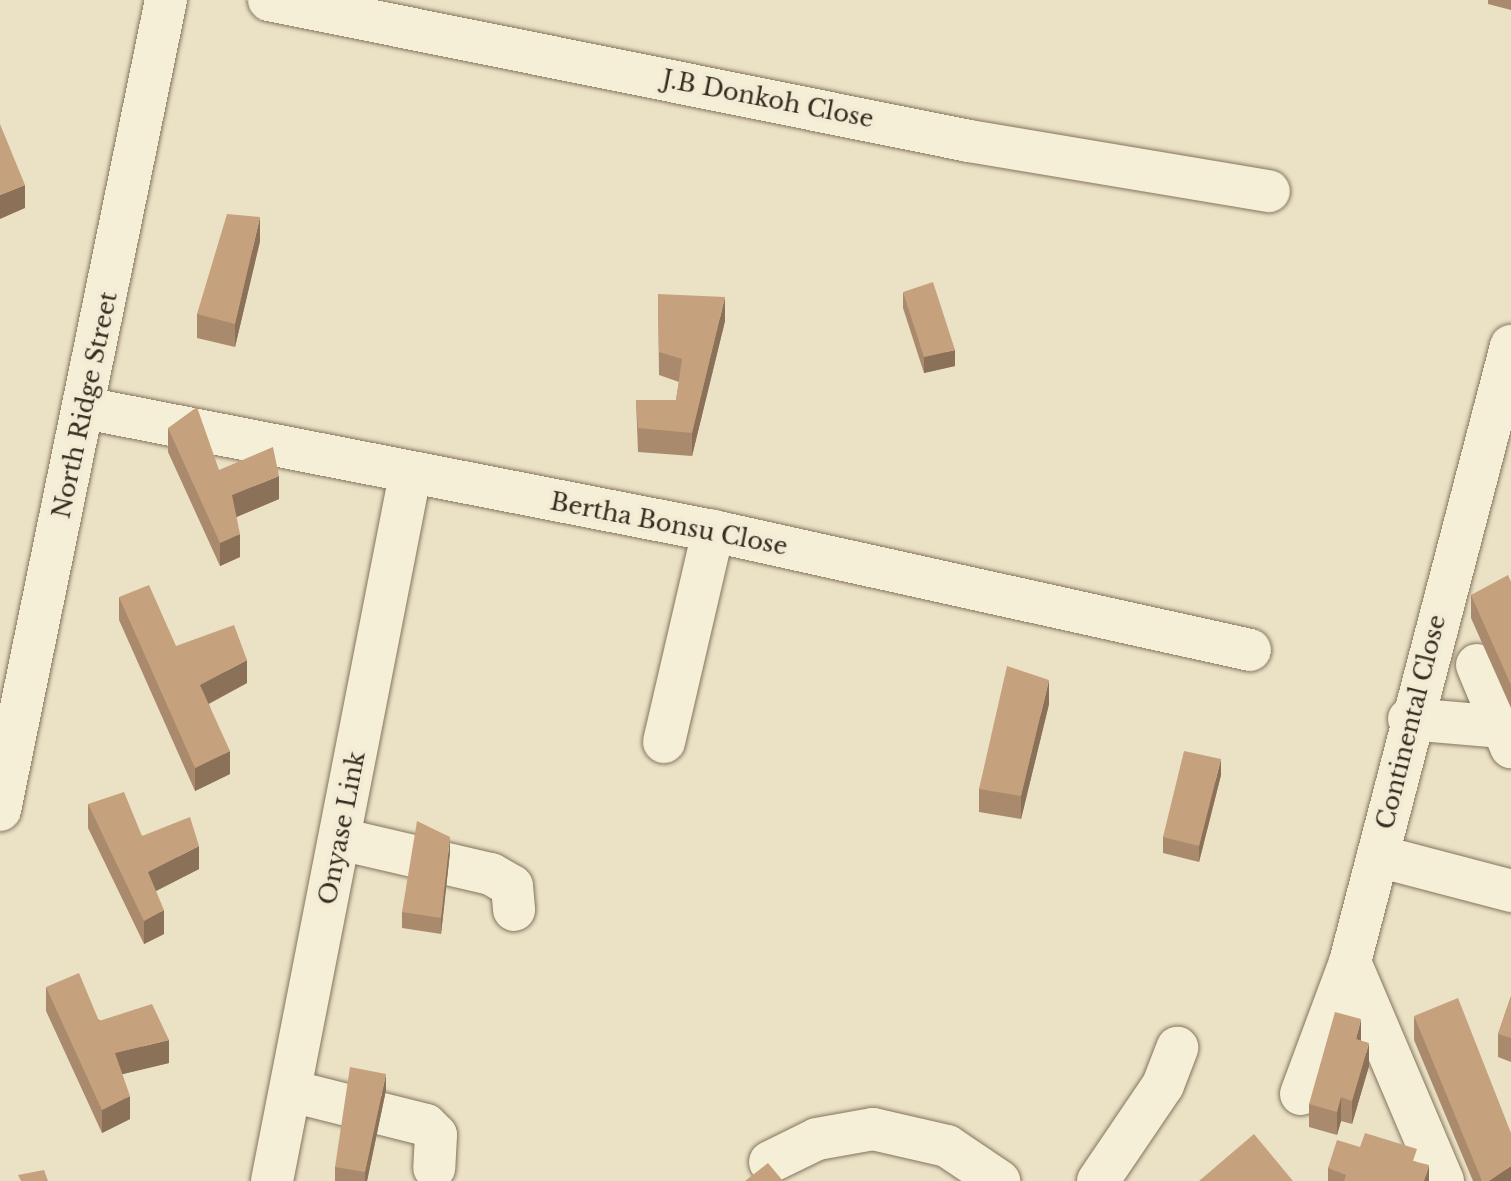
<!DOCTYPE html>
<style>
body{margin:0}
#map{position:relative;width:1511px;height:1181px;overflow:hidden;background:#ebe2c6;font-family:"Libre Baskerville",serif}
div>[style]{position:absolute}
.roads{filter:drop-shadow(0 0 2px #85755d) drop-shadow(0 0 2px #85755d)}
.minor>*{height:42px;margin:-21px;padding:0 21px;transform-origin:21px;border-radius:21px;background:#f6efd8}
.wall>*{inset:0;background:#aa8a6c}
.shaded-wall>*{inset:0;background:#8b7158}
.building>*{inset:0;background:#c6a17e}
span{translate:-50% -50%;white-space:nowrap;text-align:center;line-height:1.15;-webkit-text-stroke:8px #f3ecd5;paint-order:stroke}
.street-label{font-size:24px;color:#362c20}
</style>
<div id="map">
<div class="roads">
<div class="minor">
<i style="left:269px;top:0;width:714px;rotate:11.39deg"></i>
<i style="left:969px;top:141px;width:304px;rotate:9.5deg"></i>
<i style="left:85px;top:408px;width:640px;rotate:11.08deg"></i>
<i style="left:713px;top:531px;width:550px;rotate:12.49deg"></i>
<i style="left:1477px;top:665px;width:89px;rotate:67.5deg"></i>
<i style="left:1409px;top:719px;width:94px;rotate:4.9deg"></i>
<i style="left:664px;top:742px;width:217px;rotate:-76.9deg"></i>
<i style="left:0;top:810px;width:827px;rotate:-78.42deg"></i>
<i style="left:340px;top:839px;width:155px;rotate:13.1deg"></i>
<i style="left:491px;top:874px;width:24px;rotate:30deg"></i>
<i style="left:512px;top:886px;width:24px;rotate:85deg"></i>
<i style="left:1378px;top:856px;width:138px;rotate:14.7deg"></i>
<i style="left:1350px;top:962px;width:238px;rotate:67deg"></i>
<i style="left:291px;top:1091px;width:139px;rotate:14.1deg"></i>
<i style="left:426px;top:1125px;width:14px;rotate:45deg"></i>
<i style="left:436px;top:1135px;width:33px;rotate:93deg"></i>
<i style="left:1301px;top:1094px;width:141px;rotate:-69.6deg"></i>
<i style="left:1350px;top:962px;width:637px;rotate:-75.35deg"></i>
<i style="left:770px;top:1162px;width:52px;rotate:-26.1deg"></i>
<i style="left:817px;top:1139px;width:57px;rotate:-10.1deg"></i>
<i style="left:873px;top:1129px;width:76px;rotate:12.9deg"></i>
<i style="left:947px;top:1146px;width:63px;rotate:33.9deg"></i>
<i style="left:272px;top:1181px;width:719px;rotate:-78.94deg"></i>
<i style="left:1098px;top:1181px;width:116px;rotate:-55.9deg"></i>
<i style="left:1163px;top:1085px;width:40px;rotate:-69deg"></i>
</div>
</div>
<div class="wall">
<i style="clip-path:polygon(1488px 0,1511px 0,1511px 10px,1488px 4px)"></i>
<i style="clip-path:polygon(260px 241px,235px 347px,197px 338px,197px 314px)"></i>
<i style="clip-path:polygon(903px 292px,955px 366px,924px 373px,903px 308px)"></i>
<i style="clip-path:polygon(658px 294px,725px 321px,692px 456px,638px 452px,636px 400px,676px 400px,679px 382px,659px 375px)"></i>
<i style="clip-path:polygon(168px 428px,219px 470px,279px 499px,236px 517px,240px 557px,220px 566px,168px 452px)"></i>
<i style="clip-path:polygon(1511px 582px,1511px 708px,1471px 618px,1471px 595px)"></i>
<i style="clip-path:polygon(119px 597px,176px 646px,247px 683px,209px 704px,230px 774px,195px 791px,119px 620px)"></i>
<i style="clip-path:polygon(1049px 704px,1021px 819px,979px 812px,979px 789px)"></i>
<i style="clip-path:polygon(1221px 775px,1199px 862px,1163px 853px,1163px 837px)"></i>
<i style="clip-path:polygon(88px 804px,199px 869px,156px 891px,164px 934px,144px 944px,88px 828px)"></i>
<i style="clip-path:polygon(450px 852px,441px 934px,402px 928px,402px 912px)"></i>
<i style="clip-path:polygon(46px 987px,169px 1063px,122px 1074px,130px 1119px,102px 1133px,46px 1011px)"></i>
<i style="clip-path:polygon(1511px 996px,1511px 1062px,1498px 1057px,1498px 1034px)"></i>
<i style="clip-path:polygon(1414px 1016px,1511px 1181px,1473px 1181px,1414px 1040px)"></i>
<i style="clip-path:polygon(1361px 1041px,1369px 1066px,1352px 1124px,1341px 1121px,1337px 1135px,1309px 1127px,1309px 1104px)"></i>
<i style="clip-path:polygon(386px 1090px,367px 1181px,335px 1181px,335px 1167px)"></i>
<i style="clip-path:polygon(1360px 1147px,1417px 1162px,1429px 1181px,1328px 1181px,1328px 1168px)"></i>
</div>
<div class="shaded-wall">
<i style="clip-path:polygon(25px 185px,25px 208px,0 219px,0 195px)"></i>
<i style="clip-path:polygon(260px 217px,260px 241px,235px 347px,235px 324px)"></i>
<i style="clip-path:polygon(725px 297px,725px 321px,692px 456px,692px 433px)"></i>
<i style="clip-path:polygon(955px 350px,955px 366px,924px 373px,924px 357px)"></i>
<i style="clip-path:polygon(279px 476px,279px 499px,232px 519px,232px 495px)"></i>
<i style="clip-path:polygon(240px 534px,240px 557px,220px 566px,220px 543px)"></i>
<i style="clip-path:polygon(247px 660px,247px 683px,200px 708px,200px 685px)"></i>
<i style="clip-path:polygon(1049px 680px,1049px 704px,1021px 819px,1021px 796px)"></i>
<i style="clip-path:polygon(230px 751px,230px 774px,195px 791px,195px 768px)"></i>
<i style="clip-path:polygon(1221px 759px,1221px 775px,1199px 862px,1199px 846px)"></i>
<i style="clip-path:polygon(450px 837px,450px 852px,441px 934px,441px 918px)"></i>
<i style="clip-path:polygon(199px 846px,199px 869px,148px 895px,148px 872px)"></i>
<i style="clip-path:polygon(164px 910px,164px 934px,144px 944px,144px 921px)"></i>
<i style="clip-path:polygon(1361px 1019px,1361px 1043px,1356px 1039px)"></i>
<i style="clip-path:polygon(169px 1040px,169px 1063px,115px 1076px,115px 1053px)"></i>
<i style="clip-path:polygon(1369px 1043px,1369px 1066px,1352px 1124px,1352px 1101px)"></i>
<i style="clip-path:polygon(386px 1074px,386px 1090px,367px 1181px,365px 1181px,365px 1172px)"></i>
<i style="clip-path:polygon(130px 1096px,130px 1119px,102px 1133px,102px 1110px)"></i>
<i style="clip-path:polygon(1341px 1097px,1341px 1121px,1337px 1135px,1337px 1112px)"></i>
<i style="clip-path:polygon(1429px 1165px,1429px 1181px,1424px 1181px)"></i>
<i style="clip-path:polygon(1511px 1166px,1511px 1181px,1489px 1181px)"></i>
</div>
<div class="building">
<i style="clip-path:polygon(0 124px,25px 185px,0 195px)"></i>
<i style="clip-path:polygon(227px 214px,260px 217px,235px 324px,197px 314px)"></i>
<i style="clip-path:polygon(933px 282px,955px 350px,924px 357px,903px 292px)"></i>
<i style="clip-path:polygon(658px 294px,725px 297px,692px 433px,638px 428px,636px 400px,676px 400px,682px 359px,659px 352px)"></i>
<i style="clip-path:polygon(197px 407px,219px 470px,273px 447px,279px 476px,232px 495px,240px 534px,220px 543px,168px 428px)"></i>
<i style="clip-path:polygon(1508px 575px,1511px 582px,1511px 685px,1471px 595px)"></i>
<i style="clip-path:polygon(149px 585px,176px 646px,234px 625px,247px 660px,200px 685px,230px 751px,195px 768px,119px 597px)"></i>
<i style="clip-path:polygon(1007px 666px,1049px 680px,1021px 796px,979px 789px)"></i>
<i style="clip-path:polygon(1184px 751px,1221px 759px,1199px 846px,1163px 837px)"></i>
<i style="clip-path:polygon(124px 792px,142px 836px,190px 817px,199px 846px,148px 872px,164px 910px,144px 921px,88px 804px)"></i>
<i style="clip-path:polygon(417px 821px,450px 837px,441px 918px,402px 912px)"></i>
<i style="clip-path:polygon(79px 973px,99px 1021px,152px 1004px,169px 1040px,115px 1053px,130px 1096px,102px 1110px,46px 987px)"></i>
<i style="clip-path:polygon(1511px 996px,1511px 1038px,1498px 1034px)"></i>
<i style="clip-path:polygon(1458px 998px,1511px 1133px,1511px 1166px,1489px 1181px,1482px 1181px,1414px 1016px)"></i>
<i style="clip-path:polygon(1335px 1012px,1361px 1019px,1356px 1039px,1369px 1043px,1352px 1101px,1341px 1097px,1337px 1112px,1309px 1104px)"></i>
<i style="clip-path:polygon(350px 1067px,386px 1074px,365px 1172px,335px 1167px)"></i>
<i style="clip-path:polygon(1365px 1133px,1417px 1149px,1413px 1161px,1429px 1165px,1424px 1181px,1344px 1181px,1346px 1175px,1328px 1168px,1337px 1140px,1360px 1147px)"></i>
<i style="clip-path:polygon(1254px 1134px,1293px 1181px,1199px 1181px)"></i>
<i style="clip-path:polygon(768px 1163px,783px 1181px,745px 1181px)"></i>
<i style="clip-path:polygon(44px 1170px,48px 1181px,21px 1181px,18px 1175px)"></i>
</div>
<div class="street-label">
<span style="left:768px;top:99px;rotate:11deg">J.B Donkoh Close</span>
<span style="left:85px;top:405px;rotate:-78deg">North Ridge Street</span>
<span style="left:669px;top:524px;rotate:11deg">Bertha Bonsu Close</span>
<span style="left:1411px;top:722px;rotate:-76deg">Continental Close</span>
<span style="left:342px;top:828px;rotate:-79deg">Onyase Link</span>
</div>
</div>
